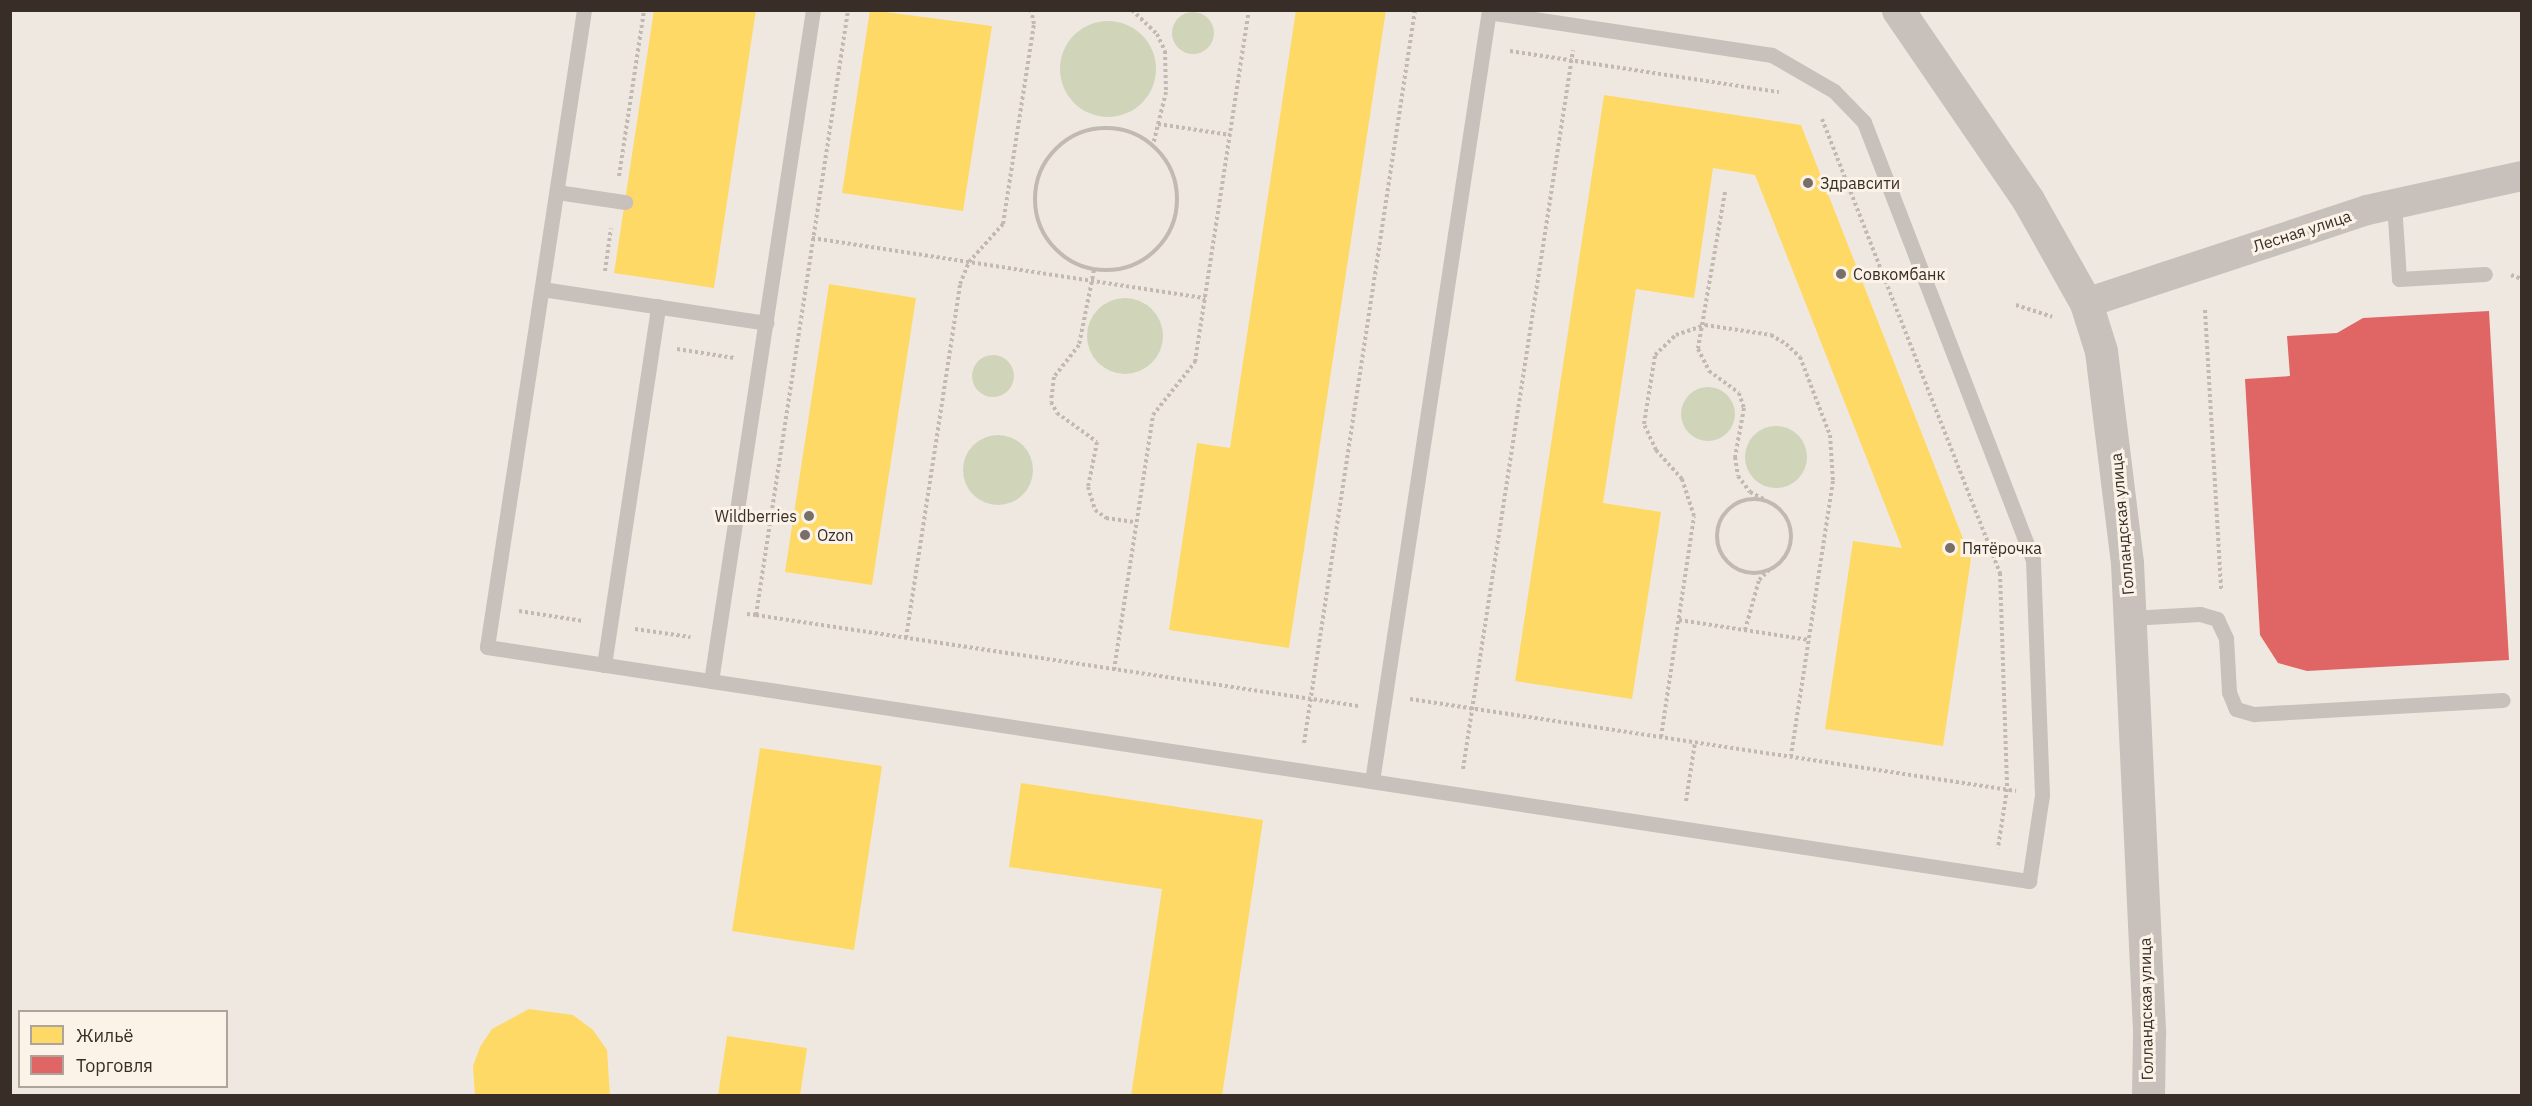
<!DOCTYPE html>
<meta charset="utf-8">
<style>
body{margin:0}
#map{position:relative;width:2532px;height:1106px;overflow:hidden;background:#efe8e1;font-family:"IBM Plex Sans",sans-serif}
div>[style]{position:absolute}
.green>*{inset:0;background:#d0d5b9}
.round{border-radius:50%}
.homes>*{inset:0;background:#ffd966}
.shops>*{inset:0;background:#e06666}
.path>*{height:4px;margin-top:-2px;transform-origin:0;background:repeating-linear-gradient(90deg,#c1b9b2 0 3px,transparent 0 6px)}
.path>.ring{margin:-2px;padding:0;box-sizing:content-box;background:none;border:4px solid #c1b9b2;border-radius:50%}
.service>*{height:15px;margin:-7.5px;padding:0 7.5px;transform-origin:7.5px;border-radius:7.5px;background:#c8c0ba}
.minor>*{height:30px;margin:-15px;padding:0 15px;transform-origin:15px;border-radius:15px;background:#c8c0ba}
.tertiary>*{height:33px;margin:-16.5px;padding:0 16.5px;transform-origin:16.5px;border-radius:16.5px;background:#c8c0ba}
.dots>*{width:16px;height:16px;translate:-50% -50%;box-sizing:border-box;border:3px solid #fbf3e8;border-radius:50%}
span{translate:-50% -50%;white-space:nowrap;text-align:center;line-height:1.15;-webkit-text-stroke:6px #fbf3e8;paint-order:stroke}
.poi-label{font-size:16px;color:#392d27}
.left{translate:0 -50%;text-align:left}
.right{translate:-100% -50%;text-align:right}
.street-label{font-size:16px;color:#392d27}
.frame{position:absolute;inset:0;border:12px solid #392d27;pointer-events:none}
.legend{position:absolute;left:18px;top:1010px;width:210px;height:78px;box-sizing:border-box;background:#fbf3e8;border:2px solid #ada49b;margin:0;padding:8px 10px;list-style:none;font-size:18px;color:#392d27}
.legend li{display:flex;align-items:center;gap:12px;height:30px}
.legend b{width:30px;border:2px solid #ada49b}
</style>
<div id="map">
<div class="green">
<i class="round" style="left:1172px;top:12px;width:42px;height:42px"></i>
<i class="round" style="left:1060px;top:21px;width:96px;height:96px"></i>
<i class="round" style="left:1087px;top:298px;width:76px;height:76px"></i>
<i class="round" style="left:972px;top:355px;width:42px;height:42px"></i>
<i class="round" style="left:1681px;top:387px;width:54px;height:54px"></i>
<i class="round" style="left:1745px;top:426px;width:62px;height:62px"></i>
<i class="round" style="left:963px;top:435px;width:70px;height:70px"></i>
</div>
<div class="homes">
<i style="clip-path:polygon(654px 10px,756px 10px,714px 288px,614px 273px)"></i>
<i style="clip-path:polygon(870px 10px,992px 26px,963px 211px,842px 193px)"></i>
<i style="clip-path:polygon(1296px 10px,1386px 10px,1289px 648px,1169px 630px,1197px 443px,1230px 448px)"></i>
<i style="clip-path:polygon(1604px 95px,1801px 125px,1971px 559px,1943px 746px,1825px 729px,1853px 541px,1902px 548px,1755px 175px,1713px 168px,1694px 298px,1636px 289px,1603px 503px,1661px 512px,1632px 699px,1515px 681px)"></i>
<i style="clip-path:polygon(829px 284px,916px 298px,872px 585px,785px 572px)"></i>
<i style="clip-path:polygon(760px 748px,882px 766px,854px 950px,732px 931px)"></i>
<i style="clip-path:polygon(1021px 783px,1263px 820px,1222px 1096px,1131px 1096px,1162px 889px,1009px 867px)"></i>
<i style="clip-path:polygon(529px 1009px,573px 1015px,593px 1030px,607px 1050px,610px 1096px,475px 1096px,473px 1066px,480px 1047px,492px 1029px)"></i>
<i style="clip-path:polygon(727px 1036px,807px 1048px,800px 1096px,718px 1096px)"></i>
</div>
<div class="shops">
<i style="clip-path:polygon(2489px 311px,2509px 660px,2307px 671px,2278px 663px,2260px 635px,2245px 379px,2290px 376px,2287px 336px,2337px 333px,2363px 318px)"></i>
</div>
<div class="path">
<i style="left:1132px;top:10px;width:35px;rotate:44deg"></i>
<i style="left:1157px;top:34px;width:19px;rotate:65deg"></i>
<i style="left:1165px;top:51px;width:41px;rotate:88.6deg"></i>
<i style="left:1166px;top:92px;width:55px;rotate:103.8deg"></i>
<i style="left:1510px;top:51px;width:272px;rotate:8.7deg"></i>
<i style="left:1822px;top:119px;width:488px;rotate:68.6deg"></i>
<i style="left:2000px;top:573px;width:216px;rotate:88.1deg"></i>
<i style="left:2007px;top:789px;width:60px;rotate:98.7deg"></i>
<i style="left:1158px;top:124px;width:73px;rotate:8.7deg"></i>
<i class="ring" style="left:1035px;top:128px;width:138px;height:138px"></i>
<i style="left:619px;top:176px;width:168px;rotate:-81.4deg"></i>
<i style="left:1725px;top:192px;width:159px;rotate:99.8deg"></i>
<i style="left:1698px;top:349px;width:25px;rotate:63deg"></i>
<i style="left:1709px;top:371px;width:37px;rotate:36deg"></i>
<i style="left:1739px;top:393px;width:16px;rotate:72deg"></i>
<i style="left:1744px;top:408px;width:50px;rotate:100.4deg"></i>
<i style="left:1735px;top:457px;width:19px;rotate:81deg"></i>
<i style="left:1738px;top:476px;width:20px;rotate:53deg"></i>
<i style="left:1750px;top:492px;width:18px;rotate:27deg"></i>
<i style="left:812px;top:238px;width:398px;rotate:8.7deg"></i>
<i style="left:1094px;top:270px;width:76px;rotate:101.3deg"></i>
<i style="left:1079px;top:345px;width:41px;rotate:128deg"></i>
<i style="left:1054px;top:377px;width:25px;rotate:97deg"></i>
<i style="left:1051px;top:402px;width:13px;rotate:61deg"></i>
<i style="left:1057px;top:413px;width:49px;rotate:35.9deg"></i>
<i style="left:1097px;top:442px;width:46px;rotate:101.3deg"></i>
<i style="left:1088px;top:487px;width:24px;rotate:73deg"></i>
<i style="left:1095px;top:510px;width:14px;rotate:36deg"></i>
<i style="left:1106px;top:518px;width:30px;rotate:8deg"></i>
<i style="left:605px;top:271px;width:43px;rotate:-82.1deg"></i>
<i style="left:2511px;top:275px;width:12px;rotate:20deg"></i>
<i style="left:2016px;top:305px;width:38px;rotate:18deg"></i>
<i style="left:2205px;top:310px;width:281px;rotate:86.7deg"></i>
<i style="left:677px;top:349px;width:58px;rotate:9deg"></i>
<i class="ring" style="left:1717px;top:499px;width:70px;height:70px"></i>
<i style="left:519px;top:611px;width:65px;rotate:8.9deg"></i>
<i style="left:747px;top:614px;width:9px;rotate:6deg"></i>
<i style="left:756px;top:615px;width:612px;rotate:-81.35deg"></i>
<i style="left:756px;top:615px;width:609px;rotate:8.6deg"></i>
<i style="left:1679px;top:620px;width:132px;rotate:8.7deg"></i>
<i style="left:635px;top:629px;width:56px;rotate:8.3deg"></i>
<i style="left:1745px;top:630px;width:52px;rotate:-74.4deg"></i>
<i style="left:1759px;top:580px;width:14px;rotate:-45deg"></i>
<i style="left:906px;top:638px;width:358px;rotate:-81.3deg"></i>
<i style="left:960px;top:284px;width:24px;rotate:-68deg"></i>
<i style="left:969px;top:262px;width:51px;rotate:-48.2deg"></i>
<i style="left:1003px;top:224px;width:202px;rotate:-81.2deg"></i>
<i style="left:1034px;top:24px;width:14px;rotate:-102deg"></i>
<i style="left:1114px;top:670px;width:258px;rotate:-81.3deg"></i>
<i style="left:1153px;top:415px;width:68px;rotate:-51.6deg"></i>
<i style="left:1195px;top:362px;width:356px;rotate:-81.3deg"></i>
<i style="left:1410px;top:699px;width:613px;rotate:8.63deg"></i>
<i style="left:1661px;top:737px;width:223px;rotate:-81.5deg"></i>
<i style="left:1694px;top:516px;width:39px;rotate:-108deg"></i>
<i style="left:1682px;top:479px;width:39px;rotate:-132deg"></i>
<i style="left:1656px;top:450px;width:29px;rotate:-115deg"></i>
<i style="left:1644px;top:424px;width:70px;rotate:-80.9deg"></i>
<i style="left:1655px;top:355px;width:29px;rotate:-44deg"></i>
<i style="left:1676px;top:335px;width:31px;rotate:-19deg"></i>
<i style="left:1705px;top:325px;width:67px;rotate:8.6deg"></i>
<i style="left:1771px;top:335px;width:17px;rotate:31deg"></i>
<i style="left:1786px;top:344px;width:19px;rotate:43deg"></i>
<i style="left:1800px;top:357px;width:84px;rotate:69deg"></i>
<i style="left:1830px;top:435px;width:46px;rotate:86.3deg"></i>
<i style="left:1833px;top:481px;width:278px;rotate:98.7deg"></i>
<i style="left:1304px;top:743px;width:741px;rotate:-81.39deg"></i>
<i style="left:1463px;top:769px;width:727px;rotate:-81.3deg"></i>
<i style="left:1686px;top:801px;width:60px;rotate:-81.3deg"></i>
</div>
<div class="service">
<i style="left:584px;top:10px;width:644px;rotate:98.66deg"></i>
<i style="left:487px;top:647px;width:1560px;rotate:8.63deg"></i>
<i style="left:2029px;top:881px;width:87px;rotate:-81.4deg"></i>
<i style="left:2042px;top:795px;width:235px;rotate:-92.2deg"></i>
<i style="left:2033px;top:560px;width:469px;rotate:-111.1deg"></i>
<i style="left:1864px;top:122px;width:43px;rotate:-134.1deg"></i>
<i style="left:1834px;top:91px;width:72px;rotate:-149.9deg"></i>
<i style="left:1772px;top:55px;width:286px;rotate:-171.4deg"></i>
<i style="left:557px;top:192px;width:69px;rotate:8.4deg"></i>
<i style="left:2394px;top:203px;width:76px;rotate:86.2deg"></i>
<i style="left:2399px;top:279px;width:86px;rotate:-3.3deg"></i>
<i style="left:542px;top:289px;width:227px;rotate:8.6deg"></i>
<i style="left:2130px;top:618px;width:70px;rotate:-3.3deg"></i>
<i style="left:2200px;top:614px;width:18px;rotate:16deg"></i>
<i style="left:2217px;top:619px;width:21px;rotate:65deg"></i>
<i style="left:2226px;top:638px;width:54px;rotate:86.8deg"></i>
<i style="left:2229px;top:692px;width:18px;rotate:68deg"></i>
<i style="left:2236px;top:709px;width:19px;rotate:16deg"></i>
<i style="left:2254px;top:714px;width:249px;rotate:-3.2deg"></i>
<i style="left:604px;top:665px;width:363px;rotate:-81.4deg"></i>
<i style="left:711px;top:681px;width:679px;rotate:-81.36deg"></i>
<i style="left:1372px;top:781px;width:780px;rotate:-81.37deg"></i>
</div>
<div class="minor">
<i style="left:2086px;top:303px;width:296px;rotate:-18.3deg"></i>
<i style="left:2367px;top:210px;width:159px;rotate:-12.4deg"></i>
</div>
<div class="tertiary">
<i style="left:1898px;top:10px;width:230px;rotate:55.6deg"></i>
<i style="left:2028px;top:200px;width:118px;rotate:60.6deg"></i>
<i style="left:2086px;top:303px;width:50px;rotate:72.6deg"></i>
<i style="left:2101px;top:351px;width:214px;rotate:83deg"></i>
<i style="left:2127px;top:563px;width:471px;rotate:87.3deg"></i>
<i style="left:2149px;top:1033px;width:63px;rotate:90.9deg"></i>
</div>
<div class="dots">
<i style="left:1808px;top:183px;background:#796e68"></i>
<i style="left:1841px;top:274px;background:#796e68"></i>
<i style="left:809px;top:516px;background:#796e68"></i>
<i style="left:805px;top:535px;background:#796e68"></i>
<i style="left:1950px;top:548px;background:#796e68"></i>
</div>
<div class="poi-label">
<span class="left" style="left:1820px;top:183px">Здравсити</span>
<span class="left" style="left:1853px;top:274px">Совкомбанк</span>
<span class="right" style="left:797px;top:516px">Wildberries</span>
<span class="left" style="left:817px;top:535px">Ozon</span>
<span class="left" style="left:1962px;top:548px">Пятёрочка</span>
</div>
<div class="street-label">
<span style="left:2302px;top:231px;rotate:-18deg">Лесная улица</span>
<span style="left:2122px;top:524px;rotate:-95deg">Голландская улица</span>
<span style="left:2146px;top:1009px;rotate:-91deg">Голландская улица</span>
</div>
<div class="frame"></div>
<ul class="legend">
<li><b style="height:16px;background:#ffd966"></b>Жильё</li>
<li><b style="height:16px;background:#e06666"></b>Торговля</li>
</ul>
</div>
